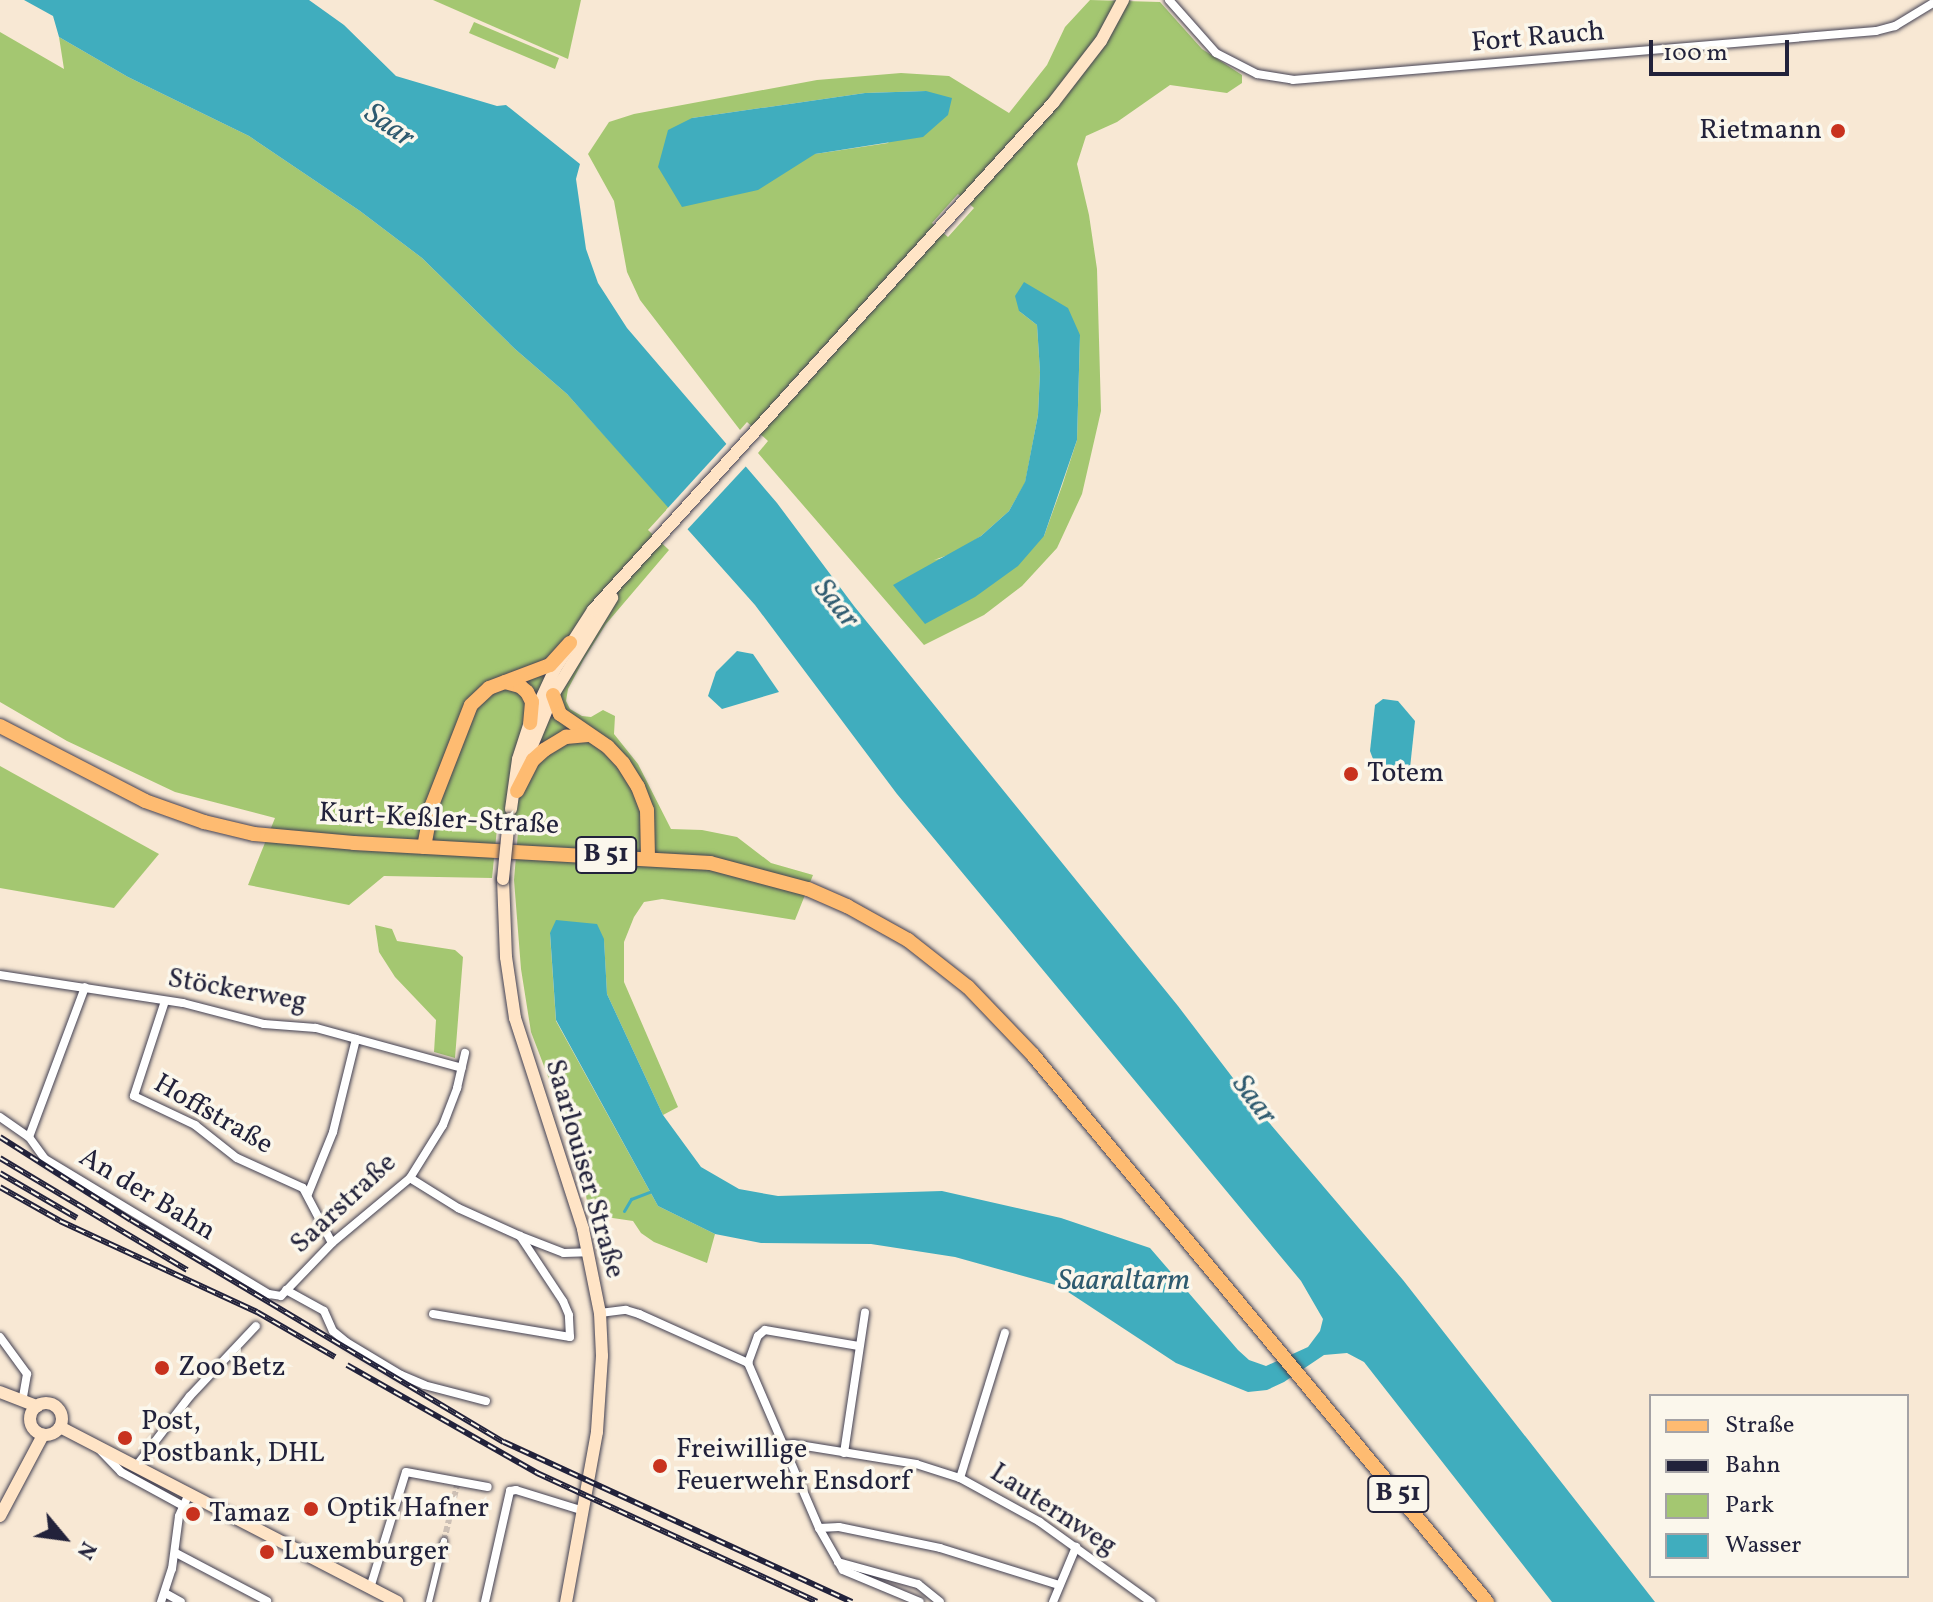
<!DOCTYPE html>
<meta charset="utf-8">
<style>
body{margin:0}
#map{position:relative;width:1933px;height:1602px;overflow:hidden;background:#f8e8d4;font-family:Vollkorn,serif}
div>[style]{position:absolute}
.green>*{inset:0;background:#a4c771}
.water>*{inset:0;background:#40adbe}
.pier>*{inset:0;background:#f8e8d4}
.stream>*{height:3px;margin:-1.5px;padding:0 1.5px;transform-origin:1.5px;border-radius:1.5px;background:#40adbe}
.pedestrian-tunnel>*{height:6px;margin-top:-3px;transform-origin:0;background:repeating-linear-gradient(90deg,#cdc0b5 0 6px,transparent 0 9px)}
.roads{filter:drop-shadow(0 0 2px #424052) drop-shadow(0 0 2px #424052)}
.pedestrian>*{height:6px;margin:-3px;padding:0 3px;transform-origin:3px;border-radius:3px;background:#fff}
.minor>*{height:8px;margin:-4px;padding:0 4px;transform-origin:4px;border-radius:4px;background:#fff}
.secondary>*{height:12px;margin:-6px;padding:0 6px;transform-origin:6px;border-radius:6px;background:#ffe4c6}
.secondary>.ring{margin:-6px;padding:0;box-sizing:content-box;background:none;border:12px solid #ffe4c6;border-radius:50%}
.primary>*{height:14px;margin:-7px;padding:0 7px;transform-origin:7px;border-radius:7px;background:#febb71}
.trunk>*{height:14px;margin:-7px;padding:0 7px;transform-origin:7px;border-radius:7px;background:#febb71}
.rail>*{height:6px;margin-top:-3px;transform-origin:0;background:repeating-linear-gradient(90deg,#fbf7ec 0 9px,#22223b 0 18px);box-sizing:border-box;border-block:2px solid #22223b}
.bridges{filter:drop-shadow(0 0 2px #424052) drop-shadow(0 0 2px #424052)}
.secondary-bridge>*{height:12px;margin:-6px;padding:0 6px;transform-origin:6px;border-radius:6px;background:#ffe4c6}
.dots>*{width:22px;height:22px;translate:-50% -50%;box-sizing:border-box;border:4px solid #fbf7ec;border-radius:50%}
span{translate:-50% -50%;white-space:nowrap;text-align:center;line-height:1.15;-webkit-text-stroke:7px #fbf7ec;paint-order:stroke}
.shield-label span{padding:2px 6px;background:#fbf7ec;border:2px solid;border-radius:6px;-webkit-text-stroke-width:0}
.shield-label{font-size:26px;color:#22223b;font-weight:700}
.street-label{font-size:28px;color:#22223b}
.poi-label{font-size:28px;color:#22223b}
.right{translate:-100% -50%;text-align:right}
.left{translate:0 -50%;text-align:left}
.water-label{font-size:30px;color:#2e5a6f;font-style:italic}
.legend{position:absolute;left:1649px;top:1394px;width:260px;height:184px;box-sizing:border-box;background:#fbf7ec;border:2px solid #a4a2a5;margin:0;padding:10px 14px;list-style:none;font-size:24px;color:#22223b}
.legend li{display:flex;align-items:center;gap:16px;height:40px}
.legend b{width:40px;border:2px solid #a4a2a5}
.north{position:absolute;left:24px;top:1498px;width:80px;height:80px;-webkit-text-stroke:6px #fbf7ec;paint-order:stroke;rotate:119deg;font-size:22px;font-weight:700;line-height:32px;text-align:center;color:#22223b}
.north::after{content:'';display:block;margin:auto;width:28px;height:36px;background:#22223b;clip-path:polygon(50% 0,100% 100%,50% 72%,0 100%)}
.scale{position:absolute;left:1649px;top:40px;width:140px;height:36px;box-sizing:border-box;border:4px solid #22223b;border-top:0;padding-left:10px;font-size:24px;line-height:28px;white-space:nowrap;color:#22223b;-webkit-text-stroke:6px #fbf7ec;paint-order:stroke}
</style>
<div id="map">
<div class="green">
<i style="clip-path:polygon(433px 0,581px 0,568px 59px)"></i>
<i style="clip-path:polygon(evenodd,1090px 0,1160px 2px,1202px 49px,1242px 75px,1242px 83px,1227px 93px,1170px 85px,1117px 122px,1086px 136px,1077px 164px,1089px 215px,1097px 269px,1101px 411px,1082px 494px,1057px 548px,1022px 586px,984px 615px,924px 645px,758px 453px,768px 441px,747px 422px,740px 430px,640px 300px,627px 272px,614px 201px,588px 154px,609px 122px,634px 114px,817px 80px,901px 73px,949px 76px,1009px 113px,1047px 65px,1065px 27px,1090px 0,926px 91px,888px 143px,815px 154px,692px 118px,865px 93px,926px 91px,1090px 0,958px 194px,974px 208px,948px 237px,932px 223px,958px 194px,1090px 0,1019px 311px,1080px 335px,1077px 440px,1062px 486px,1044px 536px,934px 560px,957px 552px,981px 536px,1009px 511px,1025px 483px,1038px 415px,1040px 372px,1037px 325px,1019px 311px)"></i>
<i style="clip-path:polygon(474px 22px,559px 58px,555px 69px,469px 33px)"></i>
<i style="clip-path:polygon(0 32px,64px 69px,59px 37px,128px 77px,249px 136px,360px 211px,422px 258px,515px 349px,567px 394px,669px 507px,648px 530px,669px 550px,606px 624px,584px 659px,568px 689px,566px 701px,570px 709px,582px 716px,591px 717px,603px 710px,615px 716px,614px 734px,638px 764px,671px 829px,702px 830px,737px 837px,771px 863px,813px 875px,795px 920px,662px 899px,644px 902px,634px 917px,624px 942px,624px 982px,678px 1107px,663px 1115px,607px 994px,604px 940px,550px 934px,556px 1021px,658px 1206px,715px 1234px,707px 1263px,654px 1242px,641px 1233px,633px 1221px,592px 1215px,588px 1207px,576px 1139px,563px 1116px,531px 1032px,521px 969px,514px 880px,519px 820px,498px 819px,492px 878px,384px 876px,349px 905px,248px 885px,275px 818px,175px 792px,67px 741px,0 702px)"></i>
<i style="clip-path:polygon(0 766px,159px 854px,114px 908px,0 888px)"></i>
<i style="clip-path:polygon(375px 925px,392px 929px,397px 941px,455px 950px,463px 957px,455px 1058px,434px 1052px,436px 1020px,395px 977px,379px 952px)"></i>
</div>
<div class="water">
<i style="clip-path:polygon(24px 0,309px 0,344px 25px,396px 76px,497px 106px,506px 105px,580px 164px,576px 179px,586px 249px,598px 283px,627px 328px,777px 503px,854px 606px,1178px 1006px,1249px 1099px,1403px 1280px,1655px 1602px,1552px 1602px,1364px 1362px,1347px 1353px,1324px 1355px,1284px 1382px,1267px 1390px,1248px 1392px,1176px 1363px,1059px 1286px,955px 1257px,871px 1244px,761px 1243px,715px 1234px,658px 1206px,556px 1020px,550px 933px,556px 920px,597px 924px,604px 939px,607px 994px,663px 1115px,701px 1167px,739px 1189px,778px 1196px,942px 1191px,1061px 1218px,1150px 1248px,1238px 1350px,1249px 1360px,1266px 1366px,1308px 1347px,1320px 1331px,1323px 1319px,1301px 1281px,897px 794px,755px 605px,567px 394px,515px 349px,422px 258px,360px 211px,249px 136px,128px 77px,59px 37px,53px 16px)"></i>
<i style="clip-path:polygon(926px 91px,952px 98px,948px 115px,923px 137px,815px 154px,758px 190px,682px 207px,658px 167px,668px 130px,692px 118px,865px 93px)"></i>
<i style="clip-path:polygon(1024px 282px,1068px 308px,1080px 335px,1077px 440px,1044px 536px,1018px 566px,975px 597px,925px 624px,893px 585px,981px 536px,1009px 511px,1025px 482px,1038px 415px,1040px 372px,1037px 325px,1019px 311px,1015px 296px)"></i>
<i style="clip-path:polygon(737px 651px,753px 654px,779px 692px,722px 709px,708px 696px,716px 672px)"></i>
<i style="clip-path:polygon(1383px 699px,1398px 701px,1415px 721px,1410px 768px,1401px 776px,1385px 777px,1378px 772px,1370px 751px,1375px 705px)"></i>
</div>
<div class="pier">
<i style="clip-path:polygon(729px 441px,748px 464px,685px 532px,666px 510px)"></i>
</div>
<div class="stream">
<i style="left:624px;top:1211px;width:14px;rotate:-60deg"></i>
<i style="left:631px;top:1199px;width:22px;rotate:-21deg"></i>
</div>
<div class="pedestrian-tunnel">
<i style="left:444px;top:1541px;width:62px;rotate:-76.9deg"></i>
</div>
<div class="roads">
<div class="pedestrian">
<i style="left:429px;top:1602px;width:63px;rotate:-76.2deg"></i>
</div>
<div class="minor">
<i style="left:1169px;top:0;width:71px;rotate:48.4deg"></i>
<i style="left:1216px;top:53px;width:46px;rotate:27.1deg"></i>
<i style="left:1257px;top:74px;width:36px;rotate:9deg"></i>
<i style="left:1293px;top:80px;width:585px;rotate:-4.8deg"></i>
<i style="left:1876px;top:31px;width:20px;rotate:-15deg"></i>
<i style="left:1895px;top:26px;width:44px;rotate:-31.2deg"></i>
<i style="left:0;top:975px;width:185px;rotate:8.7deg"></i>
<i style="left:183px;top:1003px;width:84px;rotate:14.5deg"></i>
<i style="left:264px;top:1024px;width:52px;rotate:4.4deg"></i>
<i style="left:316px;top:1028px;width:151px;rotate:15.3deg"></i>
<i style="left:165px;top:1001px;width:100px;rotate:108.1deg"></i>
<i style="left:134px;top:1096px;width:68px;rotate:25.4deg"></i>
<i style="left:195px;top:1125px;width:53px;rotate:38.2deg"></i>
<i style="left:237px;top:1158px;width:72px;rotate:24.4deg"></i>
<i style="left:303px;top:1188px;width:62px;rotate:62.2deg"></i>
<i style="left:0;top:1117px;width:35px;rotate:35deg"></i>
<i style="left:29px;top:1137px;width:27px;rotate:54deg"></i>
<i style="left:45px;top:1159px;width:262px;rotate:31.1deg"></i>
<i style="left:269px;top:1294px;width:12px;rotate:9deg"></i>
<i style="left:281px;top:1296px;width:74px;rotate:-46.1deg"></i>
<i style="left:332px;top:1243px;width:102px;rotate:-39.8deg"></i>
<i style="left:410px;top:1178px;width:62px;rotate:-58.1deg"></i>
<i style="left:443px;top:1125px;width:40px;rotate:-69deg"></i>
<i style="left:457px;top:1088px;width:36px;rotate:-77deg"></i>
<i style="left:29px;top:1137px;width:160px;rotate:-69.5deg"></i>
<i style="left:410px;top:1178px;width:57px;rotate:32deg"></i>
<i style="left:458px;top:1208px;width:68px;rotate:24.3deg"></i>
<i style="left:520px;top:1236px;width:47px;rotate:21.1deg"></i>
<i style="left:564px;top:1253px;width:24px;rotate:-2deg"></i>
<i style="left:308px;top:1194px;width:67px;rotate:-68deg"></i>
<i style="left:333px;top:1132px;width:96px;rotate:-76.1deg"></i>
<i style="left:286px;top:1290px;width:43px;rotate:28.9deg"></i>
<i style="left:324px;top:1311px;width:22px;rotate:66deg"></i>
<i style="left:333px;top:1331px;width:17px;rotate:40deg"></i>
<i style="left:346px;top:1342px;width:64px;rotate:31deg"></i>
<i style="left:401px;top:1375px;width:25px;rotate:23deg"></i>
<i style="left:424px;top:1385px;width:64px;rotate:14.5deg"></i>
<i style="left:600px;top:1313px;width:26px;rotate:-7deg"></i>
<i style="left:626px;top:1310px;width:14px;rotate:17deg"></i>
<i style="left:639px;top:1314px;width:120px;rotate:24.2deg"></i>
<i style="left:748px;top:1363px;width:180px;rotate:66.7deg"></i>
<i style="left:819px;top:1528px;width:48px;rotate:60.3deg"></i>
<i style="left:843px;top:1570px;width:83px;rotate:22.6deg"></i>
<i style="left:433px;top:1314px;width:139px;rotate:9.5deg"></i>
<i style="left:570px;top:1337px;width:22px;rotate:-93deg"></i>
<i style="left:569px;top:1315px;width:15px;rotate:-113deg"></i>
<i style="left:563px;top:1301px;width:78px;rotate:-123.5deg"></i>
<i style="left:0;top:1337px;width:46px;rotate:53.9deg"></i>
<i style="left:27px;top:1374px;width:27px;rotate:100deg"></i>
<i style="left:748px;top:1363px;width:29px;rotate:-70deg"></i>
<i style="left:758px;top:1336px;width:9px;rotate:-41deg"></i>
<i style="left:765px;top:1330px;width:95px;rotate:9.7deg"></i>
<i style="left:782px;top:1446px;width:11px;rotate:-10deg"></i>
<i style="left:793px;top:1444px;width:125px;rotate:9.2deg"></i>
<i style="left:916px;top:1464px;width:46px;rotate:17.7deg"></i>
<i style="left:960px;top:1478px;width:91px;rotate:28.8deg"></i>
<i style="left:1040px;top:1522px;width:137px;rotate:35.8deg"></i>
<i style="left:97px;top:1447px;width:35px;rotate:46deg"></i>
<i style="left:121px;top:1472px;width:71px;rotate:28.7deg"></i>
<i style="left:844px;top:1453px;width:142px;rotate:-81.5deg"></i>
<i style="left:137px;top:1465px;width:87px;rotate:-52.5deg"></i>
<i style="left:190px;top:1396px;width:96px;rotate:-46.7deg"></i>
<i style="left:960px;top:1478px;width:152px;rotate:-72.8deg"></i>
<i style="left:819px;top:1528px;width:20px;rotate:-3deg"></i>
<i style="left:839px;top:1527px;width:103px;rotate:11.7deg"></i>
<i style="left:940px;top:1548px;width:125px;rotate:17.3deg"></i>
<i style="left:176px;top:1553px;width:103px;rotate:27.8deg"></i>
<i style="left:838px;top:1562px;width:83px;rotate:15.4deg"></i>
<i style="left:918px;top:1584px;width:28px;rotate:39deg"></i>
<i style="left:370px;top:1588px;width:121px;rotate:-72.8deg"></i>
<i style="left:406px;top:1472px;width:83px;rotate:10.4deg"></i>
<i style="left:165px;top:1593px;width:18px;rotate:29deg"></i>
<i style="left:161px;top:1602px;width:35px;rotate:-72deg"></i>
<i style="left:172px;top:1569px;width:53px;rotate:-82.5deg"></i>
<i style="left:179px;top:1516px;width:24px;rotate:-66deg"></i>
<i style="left:485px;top:1602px;width:114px;rotate:-77.3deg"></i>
<i style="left:510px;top:1491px;width:6px;rotate:-9deg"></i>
<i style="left:516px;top:1490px;width:71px;rotate:17.2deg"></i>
<i style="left:1053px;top:1602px;width:60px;rotate:-67.3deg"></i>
</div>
<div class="secondary">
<i style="left:524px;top:765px;width:76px;rotate:-67.5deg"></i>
<i style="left:553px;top:695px;width:114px;rotate:-58.7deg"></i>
<i style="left:511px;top:809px;width:50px;rotate:-82deg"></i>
<i style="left:518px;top:759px;width:38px;rotate:-72deg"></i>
<i style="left:530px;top:723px;width:60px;rotate:-65.2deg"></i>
<i style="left:555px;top:669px;width:70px;rotate:-57.2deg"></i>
<i style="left:593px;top:610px;width:685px;rotate:-47.78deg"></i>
<i style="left:1053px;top:103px;width:78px;rotate:-52.3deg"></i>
<i style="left:1101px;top:41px;width:47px;rotate:-61.8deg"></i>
<i style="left:503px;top:879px;width:78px;rotate:87.8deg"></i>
<i style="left:506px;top:957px;width:62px;rotate:81.6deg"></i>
<i style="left:515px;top:1018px;width:222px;rotate:72.1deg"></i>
<i style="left:583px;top:1229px;width:86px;rotate:78.6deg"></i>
<i style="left:600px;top:1313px;width:43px;rotate:87.3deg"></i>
<i style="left:602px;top:1356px;width:76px;rotate:93.8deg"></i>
<i style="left:597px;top:1432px;width:173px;rotate:100.3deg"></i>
<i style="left:0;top:1392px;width:40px;rotate:21deg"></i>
<i class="ring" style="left:30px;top:1403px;width:20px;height:20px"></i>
<i style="left:60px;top:1427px;width:380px;rotate:27.4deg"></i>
<i style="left:0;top:1516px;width:92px;rotate:-62deg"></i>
</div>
<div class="primary">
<i style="left:505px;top:682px;width:16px;rotate:15deg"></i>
<i style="left:520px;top:686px;width:9px;rotate:41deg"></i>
<i style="left:527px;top:692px;width:11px;rotate:63deg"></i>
<i style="left:532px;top:702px;width:21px;rotate:95deg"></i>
<i style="left:553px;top:695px;width:20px;rotate:70deg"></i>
<i style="left:560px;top:714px;width:58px;rotate:34.5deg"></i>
<i style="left:608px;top:747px;width:22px;rotate:47deg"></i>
<i style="left:623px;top:763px;width:28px;rotate:58deg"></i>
<i style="left:638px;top:787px;width:25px;rotate:69deg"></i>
<i style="left:647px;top:810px;width:48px;rotate:88.8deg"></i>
<i style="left:517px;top:791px;width:35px;rotate:-63deg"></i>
<i style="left:533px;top:760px;width:15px;rotate:-42deg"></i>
<i style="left:544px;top:750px;width:26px;rotate:-31deg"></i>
<i style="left:566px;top:737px;width:22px;rotate:-5deg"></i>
<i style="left:254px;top:834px;width:100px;rotate:5.1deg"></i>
<i style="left:354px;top:843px;width:357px;rotate:3.2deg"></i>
<i style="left:710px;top:863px;width:101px;rotate:14.9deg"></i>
<i style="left:808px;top:889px;width:43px;rotate:23.6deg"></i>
<i style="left:847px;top:906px;width:70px;rotate:29.1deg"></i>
<i style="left:908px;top:940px;width:76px;rotate:38.1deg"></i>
<i style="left:968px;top:987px;width:94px;rotate:46.3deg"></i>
<i style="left:1033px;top:1055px;width:711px;rotate:50.31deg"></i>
<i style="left:424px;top:847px;width:43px;rotate:-79.2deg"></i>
<i style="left:432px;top:805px;width:107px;rotate:-68.7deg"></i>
<i style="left:471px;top:705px;width:25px;rotate:-43deg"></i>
<i style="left:489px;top:688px;width:65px;rotate:-20.7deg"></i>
<i style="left:550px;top:665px;width:30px;rotate:-48deg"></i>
</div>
<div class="trunk">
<i style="left:0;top:726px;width:163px;rotate:27.3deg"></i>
<i style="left:145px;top:801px;width:63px;rotate:19.6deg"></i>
<i style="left:204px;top:822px;width:51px;rotate:13.5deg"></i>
</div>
</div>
<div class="rail">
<i style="left:0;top:1137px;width:155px;rotate:32.4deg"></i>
<i style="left:131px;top:1220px;width:434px;rotate:30.8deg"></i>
<i style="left:504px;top:1442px;width:383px;rotate:24.7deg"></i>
<i style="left:0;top:1158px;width:218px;rotate:30.9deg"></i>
<i style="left:0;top:1173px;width:89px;rotate:30.3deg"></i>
<i style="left:0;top:1187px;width:69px;rotate:29.5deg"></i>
<i style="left:60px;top:1221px;width:217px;rotate:24.8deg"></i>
<i style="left:257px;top:1312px;width:90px;rotate:30deg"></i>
<i style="left:347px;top:1365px;width:219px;rotate:29.6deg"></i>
<i style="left:537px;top:1473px;width:308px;rotate:24.7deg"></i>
</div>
<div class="bridges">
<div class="secondary-bridge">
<i style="left:503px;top:879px;width:60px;rotate:-84.3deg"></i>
</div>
</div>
<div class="dots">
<i style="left:1838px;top:131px;background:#c8321e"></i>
<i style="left:1351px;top:774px;background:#c8321e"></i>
<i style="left:162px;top:1368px;background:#c8321e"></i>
<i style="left:125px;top:1438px;background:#c8321e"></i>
<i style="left:660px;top:1466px;background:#c8321e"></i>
<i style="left:311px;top:1509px;background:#c8321e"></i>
<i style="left:193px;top:1514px;background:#c8321e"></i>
<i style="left:267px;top:1552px;background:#c8321e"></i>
</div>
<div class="shield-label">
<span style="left:606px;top:855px">B 51</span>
<span style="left:1398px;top:1494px">B 51</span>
</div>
<div class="street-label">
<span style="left:1538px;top:38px;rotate:-5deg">Fort Rauch</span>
<span style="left:439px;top:820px;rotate:3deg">Kurt-Keßler-Straße</span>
<span style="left:237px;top:991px;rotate:10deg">Stöckerweg</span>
<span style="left:213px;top:1115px;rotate:30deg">Hoffstraße</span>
<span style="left:584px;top:1169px;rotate:74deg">Saarlouiser Straße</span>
<span style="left:147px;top:1195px;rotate:31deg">An der Bahn</span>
<span style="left:344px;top:1204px;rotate:-43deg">Saarstraße</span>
<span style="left:1053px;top:1510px;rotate:33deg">Lauternweg</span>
</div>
<div class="poi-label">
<span class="right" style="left:1822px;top:131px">Rietmann</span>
<span class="left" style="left:1367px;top:774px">Totem</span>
<span class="left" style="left:178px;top:1368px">Zoo Betz</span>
<span class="left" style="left:141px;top:1438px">Post,<br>Postbank, DHL</span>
<span class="left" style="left:676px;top:1466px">Freiwillige<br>Feuerwehr Ensdorf</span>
<span class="left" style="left:327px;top:1509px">Optik Hafner</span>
<span class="left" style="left:209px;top:1514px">Tamaz</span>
<span class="left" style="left:283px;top:1552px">Luxemburger</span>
</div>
<div class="water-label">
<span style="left:389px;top:126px;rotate:35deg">Saar</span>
<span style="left:836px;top:604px;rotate:51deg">Saar</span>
<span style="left:1254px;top:1100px;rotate:53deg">Saar</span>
<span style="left:1124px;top:1281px">Saaraltarm</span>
</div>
<ul class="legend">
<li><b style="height:10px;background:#febb71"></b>Straße</li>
<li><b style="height:10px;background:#22223b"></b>Bahn</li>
<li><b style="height:22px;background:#a4c771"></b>Park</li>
<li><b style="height:22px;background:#40adbe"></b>Wasser</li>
</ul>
<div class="north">N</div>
<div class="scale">100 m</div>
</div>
